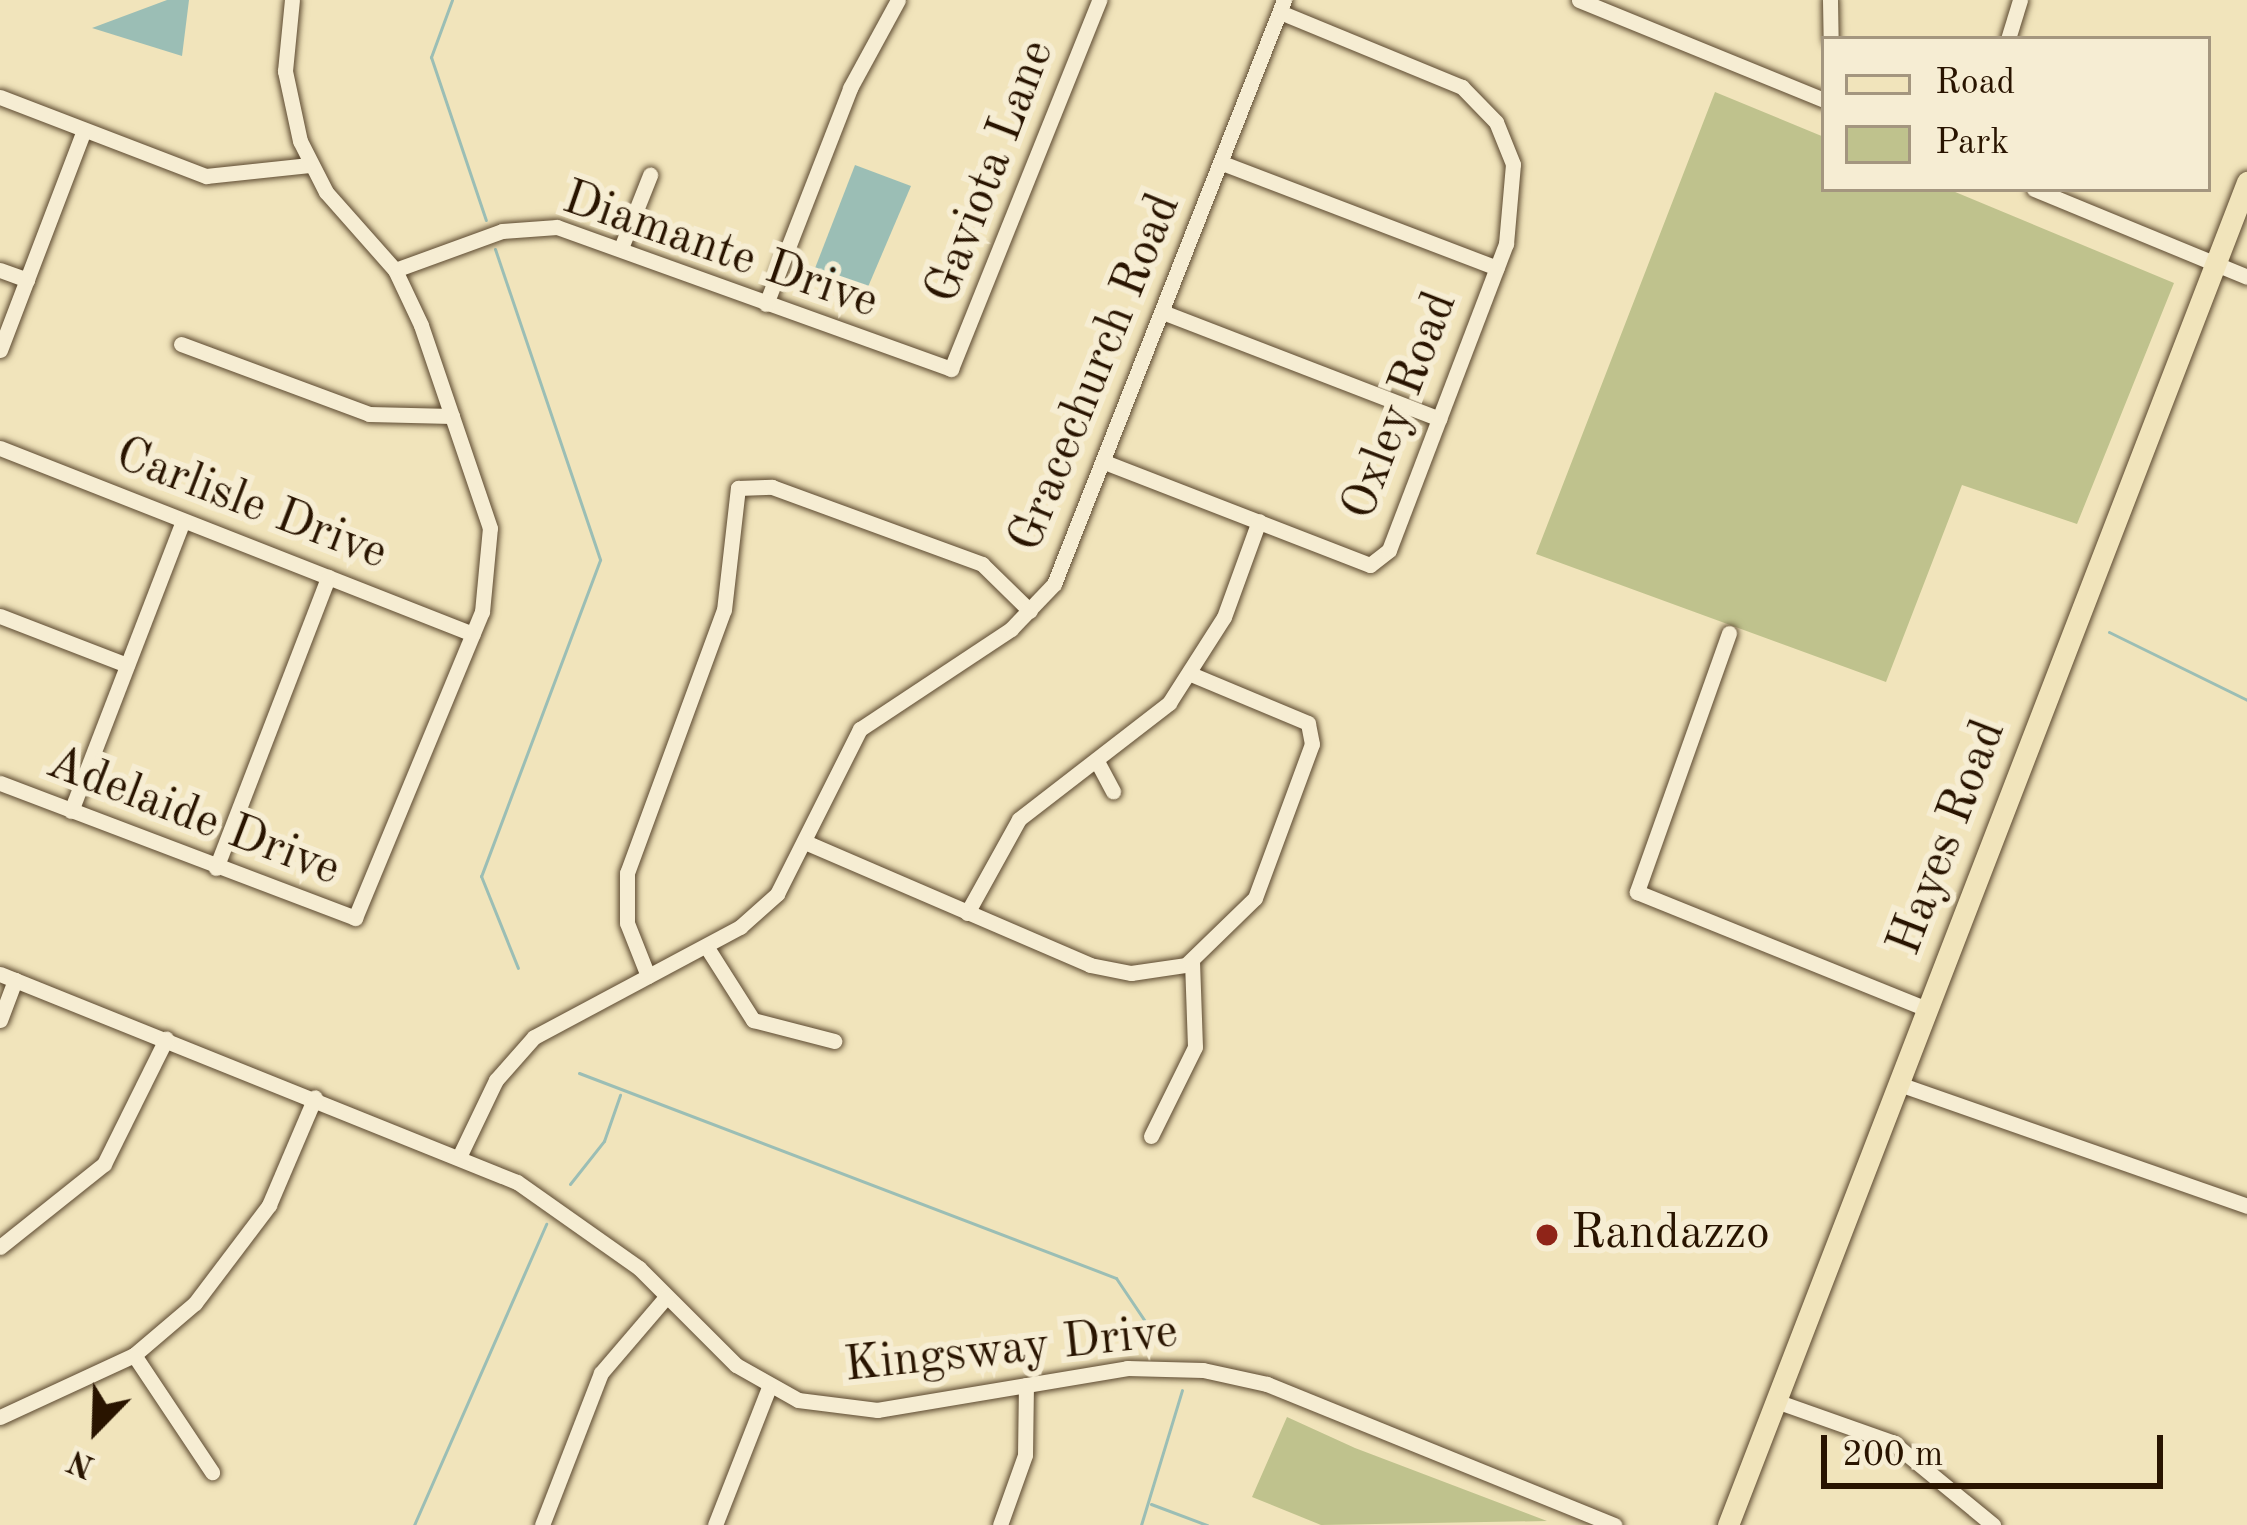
<!DOCTYPE html>
<style>
body{margin:0}
#map{position:relative;width:2247px;height:1525px;overflow:hidden;background:#f1e4bb;font-family:"Old Standard TT",serif}
div>[style]{position:absolute}
.green>*{inset:0;background:#bfc28d}
.water>*{inset:0;background:#9bbeb5}
.stream>*{height:3px;margin:-1.5px;padding:0 1.5px;transform-origin:1.5px;border-radius:1.5px;background:#9bbeb5}
.roads{filter:drop-shadow(0 0 3px #5b482f) drop-shadow(0 0 3px #5b482f)}
.minor>*{height:15px;margin:-7.5px;padding:0 7.5px;transform-origin:7.5px;border-radius:7.5px;background:#f6edd3}
.major>*{height:21px;margin:-10.5px;padding:0 10.5px;transform-origin:10.5px;border-radius:10.5px;background:#f1e4bb}
.dots>*{width:33px;height:33px;translate:-50% -50%;box-sizing:border-box;border:6px solid #f6edd3;border-radius:50%}
span{translate:-50% -50%;white-space:nowrap;text-align:center;line-height:1.15;-webkit-text-stroke:12px #f6edd3;paint-order:stroke}
.street-label{font-size:48px;color:#291400}
.poi-label{font-size:48px;color:#291400}
.left{translate:0 -50%;text-align:left}
.legend{position:absolute;left:1821px;top:36px;width:390px;height:156px;box-sizing:border-box;background:#f6edd3;border:3px solid #a4967f;margin:0;padding:15px 21px;list-style:none;font-size:36px;color:#291400}
.legend li{display:flex;align-items:center;gap:24px;height:60px}
.legend b{width:60px;border:3px solid #a4967f}
.north{position:absolute;left:36px;top:1369px;width:120px;height:120px;-webkit-text-stroke:9px #f6edd3;paint-order:stroke;rotate:203deg;font-size:33px;font-weight:700;line-height:48px;text-align:center;color:#291400}
.north::after{content:'';display:block;margin:auto;width:42px;height:54px;background:#291400;clip-path:polygon(50% 0,100% 100%,50% 72%,0 100%)}
.scale{position:absolute;left:1821px;top:1435px;width:342px;height:54px;box-sizing:border-box;border:6px solid #291400;border-top:0;padding-left:15px;font-size:36px;line-height:42px;white-space:nowrap;color:#291400;-webkit-text-stroke:9px #f6edd3;paint-order:stroke}
</style>
<div id="map">
<div class="green">
<i style="clip-path:polygon(1715px 92px,1824px 137px,1824px 189px,1948px 189px,2174px 283px,2077px 524px,1962px 485px,1886px 682px,1536px 554px)"></i>
<i style="clip-path:polygon(1287px 1417px,1355px 1448px,1547px 1521px,1321px 1525px,1252px 1497px)"></i>
</div>
<div class="water">
<i style="clip-path:polygon(167px 0,189px 0,182px 56px,92px 28px)"></i>
<i style="clip-path:polygon(855px 165px,911px 186px,862px 301px,812px 276px)"></i>
</div>
<div class="stream">
<i style="left:452px;top:0;width:61px;rotate:110.2deg"></i>
<i style="left:431px;top:57px;width:172px;rotate:71.4deg"></i>
<i style="left:495px;top:249px;width:328px;rotate:71.3deg"></i>
<i style="left:600px;top:560px;width:338px;rotate:110.6deg"></i>
<i style="left:481px;top:876px;width:99px;rotate:68.1deg"></i>
<i style="left:2109px;top:632px;width:154px;rotate:26.2deg"></i>
<i style="left:579px;top:1073px;width:575px;rotate:20.89deg"></i>
<i style="left:1116px;top:1278px;width:77px;rotate:56.1deg"></i>
<i style="left:570px;top:1184px;width:55px;rotate:-51.7deg"></i>
<i style="left:604px;top:1141px;width:49px;rotate:-70.8deg"></i>
<i style="left:1151px;top:1504px;width:60px;rotate:20.6deg"></i>
<i style="left:414px;top:1525px;width:329px;rotate:-66.3deg"></i>
<i style="left:1141px;top:1525px;width:141px;rotate:-73.1deg"></i>
</div>
<div class="roads">
<div class="minor">
<i style="left:1579px;top:0;width:265px;rotate:22.2deg"></i>
<i style="left:1830px;top:0;width:39px;rotate:89deg"></i>
<i style="left:2008px;top:39px;width:41px;rotate:-72.9deg"></i>
<i style="left:0;top:97px;width:221px;rotate:21deg"></i>
<i style="left:206px;top:176px;width:104px;rotate:-6.1deg"></i>
<i style="left:1222px;top:163px;width:294px;rotate:20.9deg"></i>
<i style="left:2034px;top:189px;width:230px;rotate:22.4deg"></i>
<i style="left:621px;top:248px;width:79px;rotate:-68.3deg"></i>
<i style="left:0;top:270px;width:29px;rotate:20deg"></i>
<i style="left:395px;top:270px;width:114px;rotate:-20deg"></i>
<i style="left:502px;top:231px;width:55px;rotate:-4.2deg"></i>
<i style="left:557px;top:227px;width:419px;rotate:19.8deg"></i>
<i style="left:951px;top:369px;width:398px;rotate:-68.1deg"></i>
<i style="left:766px;top:304px;width:232px;rotate:-68.7deg"></i>
<i style="left:850px;top:88px;width:100px;rotate:-61.4deg"></i>
<i style="left:1165px;top:313px;width:294px;rotate:21.1deg"></i>
<i style="left:181px;top:344px;width:201px;rotate:20.4deg"></i>
<i style="left:369px;top:414px;width:83px;rotate:1.4deg"></i>
<i style="left:0;top:350px;width:235px;rotate:-69.1deg"></i>
<i style="left:0;top:448px;width:508px;rotate:21.47deg"></i>
<i style="left:1107px;top:463px;width:282px;rotate:21.2deg"></i>
<i style="left:1370px;top:565px;width:24px;rotate:-38deg"></i>
<i style="left:1389px;top:550px;width:328px;rotate:-69.1deg"></i>
<i style="left:1506px;top:244px;width:80px;rotate:-85deg"></i>
<i style="left:1513px;top:164px;width:45px;rotate:-112deg"></i>
<i style="left:1496px;top:122px;width:49px;rotate:-134.2deg"></i>
<i style="left:1462px;top:87px;width:197px;rotate:-157.6deg"></i>
<i style="left:0;top:616px;width:136px;rotate:21.1deg"></i>
<i style="left:1729px;top:633px;width:275px;rotate:109.6deg"></i>
<i style="left:1637px;top:892px;width:313px;rotate:22deg"></i>
<i style="left:1099px;top:765px;width:30px;rotate:62deg"></i>
<i style="left:0;top:783px;width:380px;rotate:20.8deg"></i>
<i style="left:355px;top:918px;width:331px;rotate:-67.5deg"></i>
<i style="left:482px;top:612px;width:84px;rotate:-84.6deg"></i>
<i style="left:490px;top:528px;width:214px;rotate:-108.8deg"></i>
<i style="left:421px;top:325px;width:61px;rotate:-115.3deg"></i>
<i style="left:395px;top:270px;width:104px;rotate:-131.5deg"></i>
<i style="left:326px;top:192px;width:57px;rotate:-117deg"></i>
<i style="left:300px;top:141px;width:72px;rotate:-102.1deg"></i>
<i style="left:285px;top:71px;width:71px;rotate:-84.4deg"></i>
<i style="left:71px;top:811px;width:311px;rotate:-68.9deg"></i>
<i style="left:805px;top:842px;width:310px;rotate:23.3deg"></i>
<i style="left:1090px;top:965px;width:42px;rotate:11deg"></i>
<i style="left:1131px;top:973px;width:56px;rotate:-8.3deg"></i>
<i style="left:1186px;top:965px;width:96px;rotate:-44.2deg"></i>
<i style="left:1255px;top:898px;width:164px;rotate:-69.7deg"></i>
<i style="left:1312px;top:744px;width:21px;rotate:-101deg"></i>
<i style="left:1308px;top:723px;width:127px;rotate:-157.3deg"></i>
<i style="left:216px;top:868px;width:312px;rotate:-68.9deg"></i>
<i style="left:967px;top:913px;width:107px;rotate:-61deg"></i>
<i style="left:1019px;top:819px;width:190px;rotate:-37.7deg"></i>
<i style="left:1169px;top:703px;width:102px;rotate:-57.4deg"></i>
<i style="left:1224px;top:617px;width:102px;rotate:-70deg"></i>
<i style="left:706px;top:946px;width:88px;rotate:57.6deg"></i>
<i style="left:753px;top:1020px;width:84px;rotate:14.5deg"></i>
<i style="left:0;top:974px;width:557px;rotate:21.92deg"></i>
<i style="left:517px;top:1182px;width:149px;rotate:35.2deg"></i>
<i style="left:639px;top:1268px;width:137px;rotate:45deg"></i>
<i style="left:736px;top:1365px;width:71px;rotate:29.4deg"></i>
<i style="left:798px;top:1400px;width:80px;rotate:7.2deg"></i>
<i style="left:877px;top:1410px;width:254px;rotate:-9.5deg"></i>
<i style="left:1127px;top:1368px;width:76px;rotate:1.5deg"></i>
<i style="left:1203px;top:1370px;width:66px;rotate:12.3deg"></i>
<i style="left:1267px;top:1384px;width:375px;rotate:22.1deg"></i>
<i style="left:648px;top:976px;width:57px;rotate:-111.6deg"></i>
<i style="left:627px;top:923px;width:50px;rotate:-90deg"></i>
<i style="left:627px;top:873px;width:280px;rotate:-69.8deg"></i>
<i style="left:724px;top:610px;width:123px;rotate:-83.5deg"></i>
<i style="left:738px;top:488px;width:34px;rotate:-2deg"></i>
<i style="left:772px;top:487px;width:224px;rotate:20.1deg"></i>
<i style="left:982px;top:564px;width:67px;rotate:44.4deg"></i>
<i style="left:0;top:1020px;width:43px;rotate:-69.4deg"></i>
<i style="left:1899px;top:1084px;width:369px;rotate:19.3deg"></i>
<i style="left:1151px;top:1136px;width:99px;rotate:-63.7deg"></i>
<i style="left:1195px;top:1047px;width:87px;rotate:-92deg"></i>
<i style="left:460px;top:1155px;width:83px;rotate:-64.4deg"></i>
<i style="left:496px;top:1080px;width:57px;rotate:-48.5deg"></i>
<i style="left:534px;top:1037px;width:234px;rotate:-28.1deg"></i>
<i style="left:740px;top:927px;width:50px;rotate:-41.7deg"></i>
<i style="left:777px;top:894px;width:185px;rotate:-63.3deg"></i>
<i style="left:860px;top:729px;width:181px;rotate:-33.5deg"></i>
<i style="left:1011px;top:629px;width:62px;rotate:-46.3deg"></i>
<i style="left:1054px;top:584px;width:628px;rotate:-68.5deg"></i>
<i style="left:0;top:1247px;width:133px;rotate:-38.6deg"></i>
<i style="left:104px;top:1164px;width:140px;rotate:-63.6deg"></i>
<i style="left:134px;top:1355px;width:141px;rotate:56.3deg"></i>
<i style="left:1776px;top:1401px;width:123px;rotate:19.5deg"></i>
<i style="left:1892px;top:1442px;width:131px;rotate:39.4deg"></i>
<i style="left:0;top:1417px;width:148px;rotate:-24.8deg"></i>
<i style="left:134px;top:1355px;width:80px;rotate:-40.4deg"></i>
<i style="left:195px;top:1303px;width:123px;rotate:-52.9deg"></i>
<i style="left:269px;top:1205px;width:117px;rotate:-66.9deg"></i>
<i style="left:542px;top:1525px;width:163px;rotate:-68.8deg"></i>
<i style="left:601px;top:1373px;width:100px;rotate:-49.5deg"></i>
<i style="left:715px;top:1525px;width:148px;rotate:-68.6deg"></i>
<i style="left:1000px;top:1525px;width:74px;rotate:-70.3deg"></i>
<i style="left:1025px;top:1455px;width:70px;rotate:-89.2deg"></i>
</div>
<div class="major">
<i style="left:1728px;top:1525px;width:1440px;rotate:-68.87deg"></i>
</div>
</div>
<div class="dots">
<i style="left:1547px;top:1235px;background:#8f2418"></i>
</div>
<div class="street-label">
<span style="left:991px;top:172px;rotate:-69deg">Gaviota Lane</span>
<span style="left:720px;top:251px;rotate:19deg">Diamante Drive</span>
<span style="left:1096px;top:373px;rotate:-68deg">Gracechurch Road</span>
<span style="left:1401px;top:406px;rotate:-69deg">Oxley Road</span>
<span style="left:251px;top:505px;rotate:21deg">Carlisle Drive</span>
<span style="left:193px;top:817px;rotate:21deg">Adelaide Drive</span>
<span style="left:1948px;top:838px;rotate:-69deg">Hayes Road</span>
<span style="left:1011px;top:1350px;rotate:-6deg">Kingsway Drive</span>
</div>
<div class="poi-label">
<span class="left" style="left:1571px;top:1235px">Randazzo</span>
</div>
<ul class="legend">
<li><b style="height:15px;background:#f1e4bb"></b>Road</li>
<li><b style="height:33px;background:#bfc28d"></b>Park</li>
</ul>
<div class="north">N</div>
<div class="scale">200 m</div>
</div>
